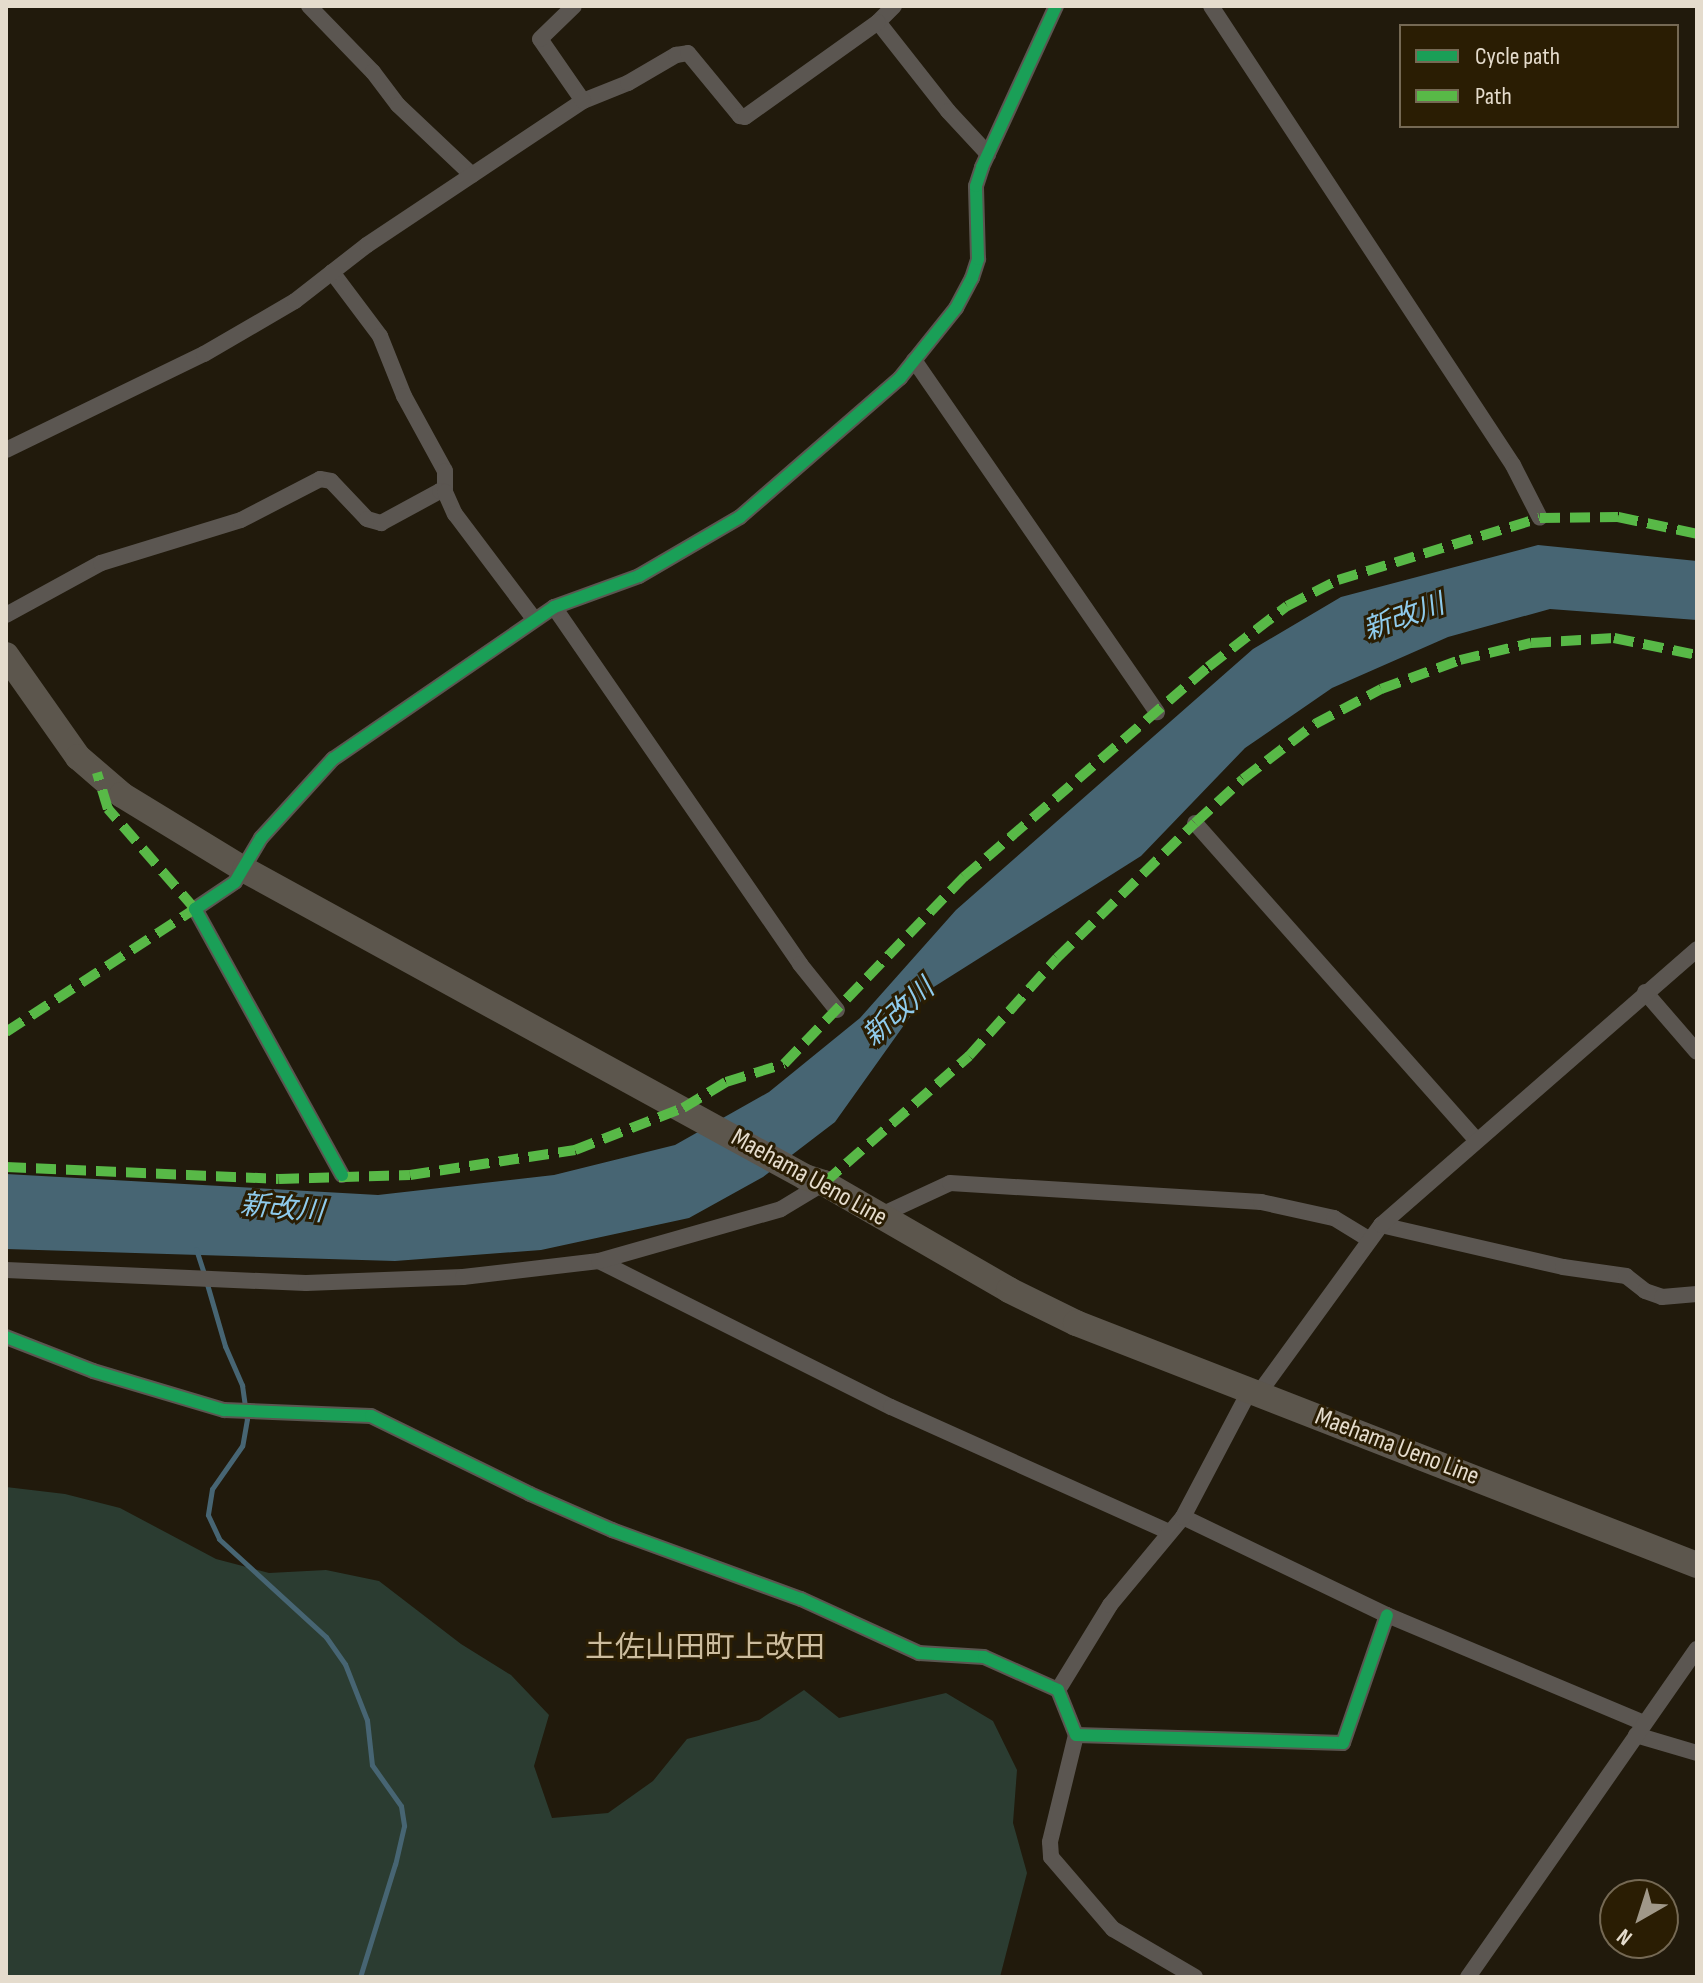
<!DOCTYPE html>
<meta charset="utf-8">
<style>
body{margin:0}
#map{position:relative;width:1703px;height:1983px;overflow:hidden;background:#211a0c;font-family:"Sofia Sans Condensed","Noto Sans JP",sans-serif}
div>[style]{position:absolute}
.green>*{inset:0;background:#2b3c31}
.water>*{inset:0;background:#476573}
.stream>*{height:5px;margin:-2.5px;padding:0 2.5px;transform-origin:2.5px;border-radius:2.5px;background:#476573}
.street>*{height:16px;margin:-8px;padding:0 8px;transform-origin:8px;border-radius:8px;background:#5b5651}
.primary>*{height:26px;margin:-13px;padding:0 13px;transform-origin:13px;border-radius:13px;background:#5c564d}
.quiet>*{height:10px;margin-top:-5px;transform-origin:0;background:repeating-linear-gradient(90deg,#58b947 0 20px,transparent 0 30px)}
.cycleway>*{height:12px;margin:-6px;padding:0 6px;transform-origin:6px;border-radius:6px;background:#1a9f57}
span{translate:-50% -50%;white-space:nowrap;text-align:center;line-height:1.15;-webkit-text-stroke:6px #2a1d03;paint-order:stroke}
.street-label{font-size:26px;color:#e5dccd}
.water-label{font-size:28px;color:#8fcbec;font-style:italic}
.quarter-label{font-size:30px;color:#ccbc9e}
.frame{position:absolute;inset:0;border:8px solid #e5dccd;pointer-events:none}
.legend{position:absolute;left:1399px;top:24px;width:280px;height:104px;box-sizing:border-box;background:#2a1d03;border:2px solid #756954;margin:0;padding:10px 14px;list-style:none;font-size:24px;color:#e5dccd}
.legend li{display:flex;align-items:center;gap:16px;height:40px}
.legend b{width:40px;border:2px solid #756954}
.north{position:absolute;left:1599px;top:1879px;width:80px;height:80px;box-sizing:border-box;background:#2a1d03;border:2px solid #756954;border-radius:50%;rotate:219deg;font-size:22px;font-weight:700;line-height:32px;text-align:center;color:#e5dccd}
.north::after{content:'';display:block;margin:auto;width:28px;height:36px;background:#a09889;clip-path:polygon(50% 0,100% 100%,50% 72%,0 100%)}
</style>
<div id="map">
<div class="green">
<i style="clip-path:polygon(6px 1487px,65px 1494px,120px 1508px,216px 1559px,269px 1573px,326px 1570px,379px 1581px,461px 1644px,511px 1675px,549px 1715px,534px 1766px,552px 1818px,608px 1813px,653px 1781px,687px 1739px,759px 1720px,804px 1690px,839px 1718px,946px 1693px,993px 1721px,1017px 1770px,1013px 1823px,1027px 1873px,1000px 1977px,6px 1977px)"></i>
</div>
<div class="water">
<i style="clip-path:polygon(1538px 545px,1697px 561px,1697px 620px,1550px 609px,1448px 637px,1332px 688px,1245px 748px,1141px 856px,929px 990px,835px 1122px,763px 1177px,689px 1218px,541px 1250px,395px 1261px,6px 1249px,6px 1174px,378px 1195px,554px 1175px,675px 1145px,769px 1092px,860px 1018px,956px 910px,1253px 649px,1341px 597px)"></i>
</div>
<div class="stream">
<i style="left:196px;top:1249px;width:26px;rotate:72deg"></i>
<i style="left:207px;top:1284px;width:65px;rotate:73.8deg"></i>
<i style="left:225px;top:1346px;width:43px;rotate:66.4deg"></i>
<i style="left:242px;top:1385px;width:34px;rotate:82deg"></i>
<i style="left:247px;top:1419px;width:27px;rotate:100deg"></i>
<i style="left:242px;top:1446px;width:52px;rotate:124.9deg"></i>
<i style="left:212px;top:1489px;width:26px;rotate:99deg"></i>
<i style="left:208px;top:1515px;width:26px;rotate:65deg"></i>
<i style="left:219px;top:1539px;width:145px;rotate:42.5deg"></i>
<i style="left:326px;top:1637px;width:33px;rotate:55deg"></i>
<i style="left:345px;top:1664px;width:60px;rotate:68.6deg"></i>
<i style="left:367px;top:1720px;width:45px;rotate:83.7deg"></i>
<i style="left:372px;top:1765px;width:50px;rotate:54.7deg"></i>
<i style="left:401px;top:1806px;width:20px;rotate:81deg"></i>
<i style="left:404px;top:1826px;width:39px;rotate:103deg"></i>
<i style="left:395px;top:1864px;width:118px;rotate:107.2deg"></i>
</div>
<div class="street">
<i style="left:309px;top:6px;width:92px;rotate:45.9deg"></i>
<i style="left:373px;top:72px;width:41px;rotate:52.9deg"></i>
<i style="left:398px;top:105px;width:102px;rotate:43.4deg"></i>
<i style="left:894px;top:6px;width:23px;rotate:135deg"></i>
<i style="left:878px;top:22px;width:113px;rotate:51.8deg"></i>
<i style="left:948px;top:111px;width:59px;rotate:47.1deg"></i>
<i style="left:1211px;top:6px;width:549px;rotate:56.66deg"></i>
<i style="left:1513px;top:465px;width:59px;rotate:63deg"></i>
<i style="left:583px;top:101px;width:48px;rotate:-21.8deg"></i>
<i style="left:628px;top:83px;width:56px;rotate:-30.3deg"></i>
<i style="left:676px;top:55px;width:12px;rotate:-9deg"></i>
<i style="left:688px;top:53px;width:82px;rotate:50.5deg"></i>
<i style="left:740px;top:116px;width:5px;rotate:11deg"></i>
<i style="left:745px;top:117px;width:163px;rotate:-35.5deg"></i>
<i style="left:332px;top:272px;width:80px;rotate:53.1deg"></i>
<i style="left:380px;top:336px;width:65px;rotate:68.2deg"></i>
<i style="left:404px;top:396px;width:85px;rotate:61.3deg"></i>
<i style="left:445px;top:471px;width:21px;rotate:90deg"></i>
<i style="left:914px;top:360px;width:428px;rotate:55.4deg"></i>
<i style="left:6px;top:450px;width:220px;rotate:-25.9deg"></i>
<i style="left:204px;top:354px;width:105px;rotate:-30.2deg"></i>
<i style="left:295px;top:301px;width:91px;rotate:-37.9deg"></i>
<i style="left:367px;top:245px;width:260px;rotate:-33.7deg"></i>
<i style="left:583px;top:101px;width:75px;rotate:-124.7deg"></i>
<i style="left:540px;top:39px;width:47px;rotate:-44.1deg"></i>
<i style="left:554px;top:607px;width:434px;rotate:55.4deg"></i>
<i style="left:800px;top:964px;width:59px;rotate:51.2deg"></i>
<i style="left:6px;top:615px;width:108px;rotate:-28.7deg"></i>
<i style="left:101px;top:563px;width:146px;rotate:-17.1deg"></i>
<i style="left:241px;top:520px;width:89px;rotate:-27.4deg"></i>
<i style="left:320px;top:479px;width:11px;rotate:10deg"></i>
<i style="left:331px;top:481px;width:52px;rotate:46.5deg"></i>
<i style="left:367px;top:519px;width:15px;rotate:16deg"></i>
<i style="left:381px;top:523px;width:67px;rotate:-28.5deg"></i>
<i style="left:440px;top:491px;width:5px;rotate:11deg"></i>
<i style="left:445px;top:492px;width:24px;rotate:66deg"></i>
<i style="left:455px;top:514px;width:131px;rotate:53deg"></i>
<i style="left:1195px;top:823px;width:423px;rotate:48.4deg"></i>
<i style="left:1645px;top:992px;width:79px;rotate:49.1deg"></i>
<i style="left:342px;top:1175px;width:304px;rotate:-118.9deg"></i>
<i style="left:195px;top:909px;width:48px;rotate:-34deg"></i>
<i style="left:235px;top:882px;width:51px;rotate:-59.4deg"></i>
<i style="left:261px;top:838px;width:107px;rotate:-47.7deg"></i>
<i style="left:333px;top:759px;width:268px;rotate:-34.5deg"></i>
<i style="left:554px;top:607px;width:90px;rotate:-20deg"></i>
<i style="left:639px;top:576px;width:117px;rotate:-30.3deg"></i>
<i style="left:740px;top:517px;width:212px;rotate:-41deg"></i>
<i style="left:900px;top:378px;width:90px;rotate:-51.3deg"></i>
<i style="left:956px;top:308px;width:34px;rotate:-62deg"></i>
<i style="left:972px;top:278px;width:20px;rotate:-72deg"></i>
<i style="left:978px;top:259px;width:73px;rotate:-91.6deg"></i>
<i style="left:976px;top:186px;width:20px;rotate:-72deg"></i>
<i style="left:982px;top:167px;width:177px;rotate:-65.3deg"></i>
<i style="left:879px;top:1216px;width:78px;rotate:-24.9deg"></i>
<i style="left:950px;top:1183px;width:312px;rotate:3.5deg"></i>
<i style="left:1261px;top:1202px;width:75px;rotate:12.4deg"></i>
<i style="left:1334px;top:1218px;width:42px;rotate:31.4deg"></i>
<i style="left:1381px;top:1225px;width:187px;rotate:13deg"></i>
<i style="left:1563px;top:1267px;width:64px;rotate:8.1deg"></i>
<i style="left:1626px;top:1276px;width:24px;rotate:38deg"></i>
<i style="left:1645px;top:1291px;width:18px;rotate:19deg"></i>
<i style="left:1662px;top:1297px;width:35px;rotate:-5deg"></i>
<i style="left:599px;top:1261px;width:326px;rotate:26.6deg"></i>
<i style="left:891px;top:1407px;width:305px;rotate:24.2deg"></i>
<i style="left:6px;top:1270px;width:300px;rotate:2.5deg"></i>
<i style="left:306px;top:1283px;width:157px;rotate:-2.2deg"></i>
<i style="left:463px;top:1277px;width:137px;rotate:-6.7deg"></i>
<i style="left:599px;top:1261px;width:189px;rotate:-15.9deg"></i>
<i style="left:781px;top:1209px;width:50px;rotate:-31.2deg"></i>
<i style="left:6px;top:1337px;width:93px;rotate:21.3deg"></i>
<i style="left:93px;top:1371px;width:137px;rotate:16.6deg"></i>
<i style="left:224px;top:1410px;width:147px;rotate:2.3deg"></i>
<i style="left:371px;top:1416px;width:177px;rotate:26.1deg"></i>
<i style="left:530px;top:1494px;width:90px;rotate:23.7deg"></i>
<i style="left:612px;top:1530px;width:201px;rotate:20.1deg"></i>
<i style="left:801px;top:1599px;width:130px;rotate:24.6deg"></i>
<i style="left:919px;top:1653px;width:65px;rotate:3.5deg"></i>
<i style="left:984px;top:1657px;width:81px;rotate:24deg"></i>
<i style="left:1058px;top:1690px;width:48px;rotate:68.2deg"></i>
<i style="left:1076px;top:1735px;width:267px;rotate:1.7deg"></i>
<i style="left:1343px;top:1743px;width:135px;rotate:-71deg"></i>
<i style="left:1259px;top:1393px;width:208px;rotate:-54deg"></i>
<i style="left:1381px;top:1225px;width:420px;rotate:-41.1deg"></i>
<i style="left:1183px;top:1517px;width:226px;rotate:25.7deg"></i>
<i style="left:1387px;top:1615px;width:279px;rotate:22.8deg"></i>
<i style="left:1058px;top:1690px;width:100px;rotate:-58.5deg"></i>
<i style="left:1110px;top:1605px;width:114px;rotate:-50.3deg"></i>
<i style="left:1183px;top:1517px;width:144px;rotate:-62.2deg"></i>
<i style="left:1076px;top:1735px;width:110px;rotate:103.7deg"></i>
<i style="left:1050px;top:1842px;width:15px;rotate:86deg"></i>
<i style="left:1051px;top:1857px;width:95px;rotate:49.3deg"></i>
<i style="left:1113px;top:1929px;width:95px;rotate:30.3deg"></i>
<i style="left:1636px;top:1735px;width:64px;rotate:16.4deg"></i>
<i style="left:1468px;top:1977px;width:400px;rotate:-55.1deg"></i>
</div>
<div class="primary">
<i style="left:6px;top:655px;width:125px;rotate:54.8deg"></i>
<i style="left:78px;top:757px;width:58px;rotate:40.8deg"></i>
<i style="left:122px;top:795px;width:144px;rotate:31.4deg"></i>
<i style="left:245px;top:870px;width:639px;rotate:28.73deg"></i>
<i style="left:805px;top:1177px;width:20px;rotate:18deg"></i>
<i style="left:824px;top:1183px;width:214px;rotate:30deg"></i>
<i style="left:1009px;top:1290px;width:75px;rotate:26.2deg"></i>
<i style="left:1076px;top:1323px;width:666px;rotate:21.29deg"></i>
</div>
<div class="quiet">
<i style="left:6px;top:1032px;width:225px;rotate:-33.1deg"></i>
<i style="left:195px;top:909px;width:133px;rotate:-131deg"></i>
<i style="left:108px;top:809px;width:38px;rotate:-107deg"></i>
<i style="left:6px;top:1167px;width:273px;rotate:2.5deg"></i>
<i style="left:279px;top:1179px;width:131px;rotate:-1.7deg"></i>
<i style="left:410px;top:1175px;width:167px;rotate:-8.6deg"></i>
<i style="left:575px;top:1150px;width:116px;rotate:-21.3deg"></i>
<i style="left:683px;top:1108px;width:50px;rotate:-31.2deg"></i>
<i style="left:726px;top:1082px;width:61px;rotate:-17.2deg"></i>
<i style="left:784px;top:1064px;width:260px;rotate:-46.1deg"></i>
<i style="left:964px;top:877px;width:322px;rotate:-40.7deg"></i>
<i style="left:1208px;top:667px;width:100px;rotate:-37.7deg"></i>
<i style="left:1287px;top:606px;width:57px;rotate:-27deg"></i>
<i style="left:1338px;top:580px;width:211px;rotate:-17.1deg"></i>
<i style="left:1540px;top:518px;width:78px;rotate:-0.7deg"></i>
<i style="left:1618px;top:517px;width:81px;rotate:12.1deg"></i>
<i style="left:824px;top:1183px;width:193px;rotate:-41.2deg"></i>
<i style="left:969px;top:1056px;width:132px;rotate:-48.1deg"></i>
<i style="left:1057px;top:958px;width:193px;rotate:-44.4deg"></i>
<i style="left:1195px;top:823px;width:65px;rotate:-42.5deg"></i>
<i style="left:1243px;top:779px;width:91px;rotate:-37.4deg"></i>
<i style="left:1315px;top:724px;width:75px;rotate:-27.9deg"></i>
<i style="left:1381px;top:689px;width:84px;rotate:-20.2deg"></i>
<i style="left:1460px;top:660px;width:73px;rotate:-13.5deg"></i>
<i style="left:1531px;top:643px;width:83px;rotate:-3.4deg"></i>
<i style="left:1614px;top:638px;width:85px;rotate:11.6deg"></i>
</div>
<div class="cycleway">
<i style="left:342px;top:1175px;width:304px;rotate:-118.9deg"></i>
<i style="left:195px;top:909px;width:48px;rotate:-34deg"></i>
<i style="left:235px;top:882px;width:51px;rotate:-59.4deg"></i>
<i style="left:261px;top:838px;width:107px;rotate:-47.7deg"></i>
<i style="left:333px;top:759px;width:268px;rotate:-34.5deg"></i>
<i style="left:554px;top:607px;width:90px;rotate:-20deg"></i>
<i style="left:639px;top:576px;width:117px;rotate:-30.3deg"></i>
<i style="left:740px;top:517px;width:212px;rotate:-41deg"></i>
<i style="left:900px;top:378px;width:90px;rotate:-51.3deg"></i>
<i style="left:956px;top:308px;width:34px;rotate:-62deg"></i>
<i style="left:972px;top:278px;width:20px;rotate:-72deg"></i>
<i style="left:978px;top:259px;width:73px;rotate:-91.6deg"></i>
<i style="left:976px;top:186px;width:20px;rotate:-72deg"></i>
<i style="left:982px;top:167px;width:177px;rotate:-65.3deg"></i>
<i style="left:6px;top:1337px;width:93px;rotate:21.3deg"></i>
<i style="left:93px;top:1371px;width:137px;rotate:16.6deg"></i>
<i style="left:224px;top:1410px;width:147px;rotate:2.3deg"></i>
<i style="left:371px;top:1416px;width:177px;rotate:26.1deg"></i>
<i style="left:530px;top:1494px;width:90px;rotate:23.7deg"></i>
<i style="left:612px;top:1530px;width:201px;rotate:20.1deg"></i>
<i style="left:801px;top:1599px;width:130px;rotate:24.6deg"></i>
<i style="left:919px;top:1653px;width:65px;rotate:3.5deg"></i>
<i style="left:984px;top:1657px;width:81px;rotate:24deg"></i>
<i style="left:1058px;top:1690px;width:48px;rotate:68.2deg"></i>
<i style="left:1076px;top:1735px;width:267px;rotate:1.7deg"></i>
<i style="left:1343px;top:1743px;width:135px;rotate:-71deg"></i>
</div>
<div class="street-label">
<span style="left:809px;top:1178px;rotate:29deg">Maehama Ueno Line</span>
<span style="left:1397px;top:1447px;rotate:21deg">Maehama Ueno Line</span>
</div>
<div class="water-label">
<span style="left:1404px;top:618px;rotate:-20deg">新改川</span>
<span style="left:899px;top:1013px;rotate:-42deg">新改川</span>
<span style="left:282px;top:1209px;rotate:5deg">新改川</span>
</div>
<div class="quarter-label">
<span style="left:705px;top:1648px">土佐山田町上改田</span>
</div>
<div class="frame"></div>
<ul class="legend">
<li><b style="height:10px;background:#1a9f57"></b>Cycle path</li>
<li><b style="height:10px;background:#58b947"></b>Path</li>
</ul>
<div class="north">N</div>
</div>
